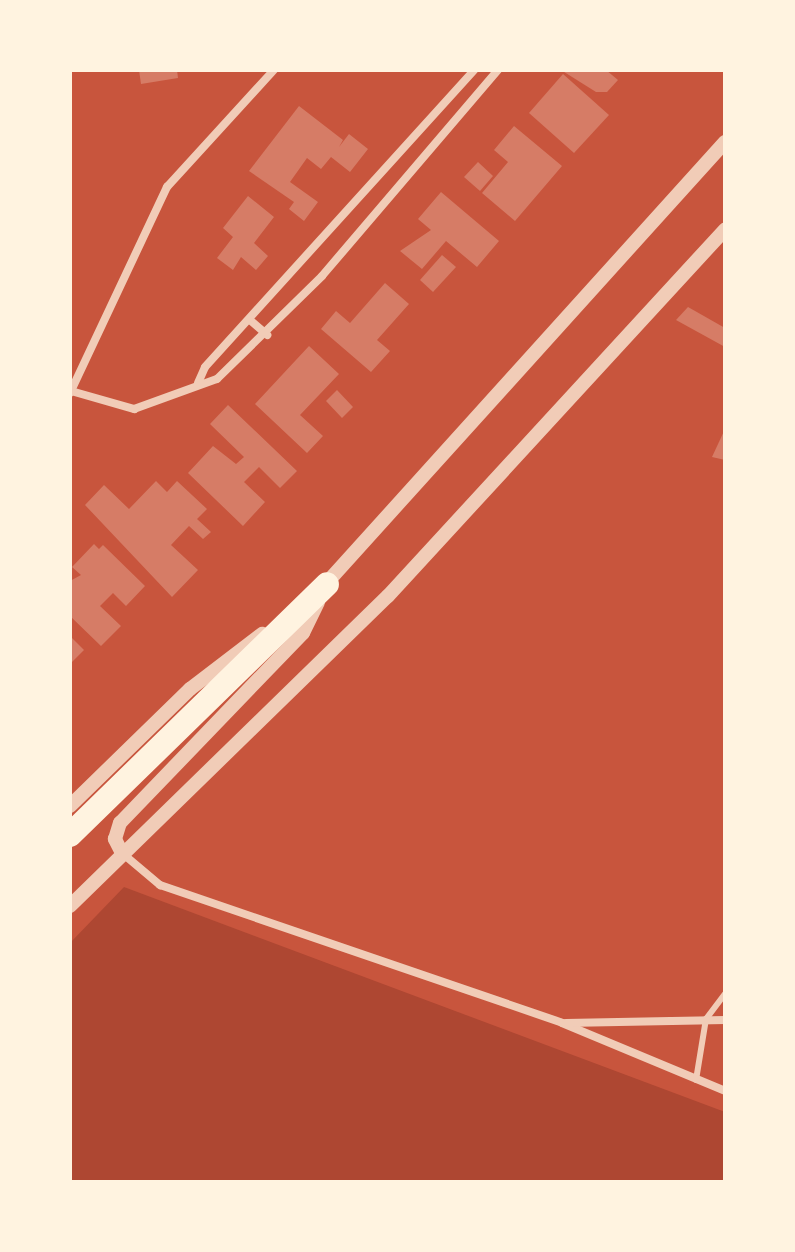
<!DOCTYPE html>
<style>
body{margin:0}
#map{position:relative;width:795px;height:1252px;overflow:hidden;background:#c8553d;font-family:Rubik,sans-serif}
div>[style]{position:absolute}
.green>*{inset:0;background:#ae4732}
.building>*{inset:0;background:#d67c66}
.service>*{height:6px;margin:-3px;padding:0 3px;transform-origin:3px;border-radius:3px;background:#f1ccb7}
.minor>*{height:8px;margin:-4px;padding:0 4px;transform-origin:4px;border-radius:4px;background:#f1ccb7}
.tertiary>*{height:14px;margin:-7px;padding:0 7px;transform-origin:7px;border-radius:7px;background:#f1ccb7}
.motorway>*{height:24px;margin:-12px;padding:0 12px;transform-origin:12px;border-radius:12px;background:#fff3e0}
span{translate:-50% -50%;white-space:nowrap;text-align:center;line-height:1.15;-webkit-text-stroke:7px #fff3e0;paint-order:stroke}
.frame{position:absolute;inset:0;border:72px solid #fff3e0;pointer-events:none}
</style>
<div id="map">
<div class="green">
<i style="clip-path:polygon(124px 887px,725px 1112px,725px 1182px,70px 1182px,70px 943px)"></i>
</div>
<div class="building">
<i style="clip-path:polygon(139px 70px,177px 70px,178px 78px,141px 84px)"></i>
<i style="clip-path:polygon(561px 70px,606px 70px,618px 80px,607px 92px,596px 92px)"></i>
<i style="clip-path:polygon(563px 74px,609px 115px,574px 153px,529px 113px)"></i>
<i style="clip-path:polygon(299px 106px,343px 140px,339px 147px,349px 134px,368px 149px,350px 172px,331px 157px,321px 169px,307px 158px,290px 182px,318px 202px,304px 221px,289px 209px,294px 202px,249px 171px)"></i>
<i style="clip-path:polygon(514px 126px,562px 166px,515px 221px,482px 193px,508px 162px,494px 150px)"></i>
<i style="clip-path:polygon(478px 162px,493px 176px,480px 191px,464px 177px)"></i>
<i style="clip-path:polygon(441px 192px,499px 241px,477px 267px,446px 241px,422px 269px,400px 251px,431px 230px,418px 219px)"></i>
<i style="clip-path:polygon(248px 196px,274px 217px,254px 243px,268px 256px,256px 270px,241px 257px,233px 270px,217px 258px,233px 237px,223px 228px)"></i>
<i style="clip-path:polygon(442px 255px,456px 267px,433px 292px,420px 280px)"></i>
<i style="clip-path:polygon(385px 283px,409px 304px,377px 340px,390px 351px,371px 372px,321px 329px,336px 311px,350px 323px)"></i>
<i style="clip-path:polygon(688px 307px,725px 328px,725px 347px,676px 320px)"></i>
<i style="clip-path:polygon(309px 346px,339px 374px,300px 415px,323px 436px,307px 453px,255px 404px)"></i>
<i style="clip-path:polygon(337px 390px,353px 407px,342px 418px,326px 401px)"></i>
<i style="clip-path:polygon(228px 405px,297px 471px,280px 488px,259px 467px,244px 482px,265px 502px,243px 526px,188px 473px,213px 446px,236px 464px,244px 457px,210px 424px)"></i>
<i style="clip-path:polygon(725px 429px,725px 460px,712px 457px)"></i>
<i style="clip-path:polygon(156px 481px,167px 492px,177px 481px,207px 509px,197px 519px,211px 532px,203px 539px,189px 526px,171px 545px,198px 570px,172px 597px,85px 505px,104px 485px,129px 509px)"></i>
<i style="clip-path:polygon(94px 544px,99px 549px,103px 545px,145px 586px,126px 606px,113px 593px,100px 606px,121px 626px,101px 646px,70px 616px,70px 581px,81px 575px,72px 567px)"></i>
<i style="clip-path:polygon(70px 636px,84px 650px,70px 664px)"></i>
</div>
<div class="service">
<i style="left:696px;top:1080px;width:62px;rotate:-80.7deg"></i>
<i style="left:706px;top:1019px;width:31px;rotate:-53deg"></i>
</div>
<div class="minor">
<i style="left:250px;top:320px;width:23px;rotate:41deg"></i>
<i style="left:198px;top:383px;width:17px;rotate:-66deg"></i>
<i style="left:205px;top:367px;width:401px;rotate:-47.8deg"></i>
<i style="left:71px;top:391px;width:66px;rotate:15.9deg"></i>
<i style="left:134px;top:409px;width:88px;rotate:-19.9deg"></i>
<i style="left:217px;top:379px;width:147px;rotate:-44.4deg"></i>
<i style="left:322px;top:276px;width:271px;rotate:-49.5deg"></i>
<i style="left:70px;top:393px;width:228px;rotate:-64.8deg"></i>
<i style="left:167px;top:187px;width:159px;rotate:-47.6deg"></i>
<i style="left:122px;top:853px;width:50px;rotate:40.1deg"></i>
<i style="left:160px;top:885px;width:425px;rotate:18.9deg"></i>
<i style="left:562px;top:1023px;width:177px;rotate:22.6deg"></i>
<i style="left:566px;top:1023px;width:159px;rotate:-1.1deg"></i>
</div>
<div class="tertiary">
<i style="left:323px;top:587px;width:600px;rotate:-47.91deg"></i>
<i style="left:70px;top:806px;width:168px;rotate:-44.3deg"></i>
<i style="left:190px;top:689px;width:91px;rotate:-37.4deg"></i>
<i style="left:122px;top:853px;width:16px;rotate:-117deg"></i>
<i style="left:115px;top:839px;width:17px;rotate:-73deg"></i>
<i style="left:120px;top:823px;width:264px;rotate:-46.1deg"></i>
<i style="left:303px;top:633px;width:34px;rotate:-64deg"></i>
<i style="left:70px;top:906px;width:444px;rotate:-44.3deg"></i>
<i style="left:388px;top:596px;width:498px;rotate:-47.4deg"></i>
</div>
<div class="motorway">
<i style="left:70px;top:835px;width:359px;rotate:-44.3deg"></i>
</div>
<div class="frame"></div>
</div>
